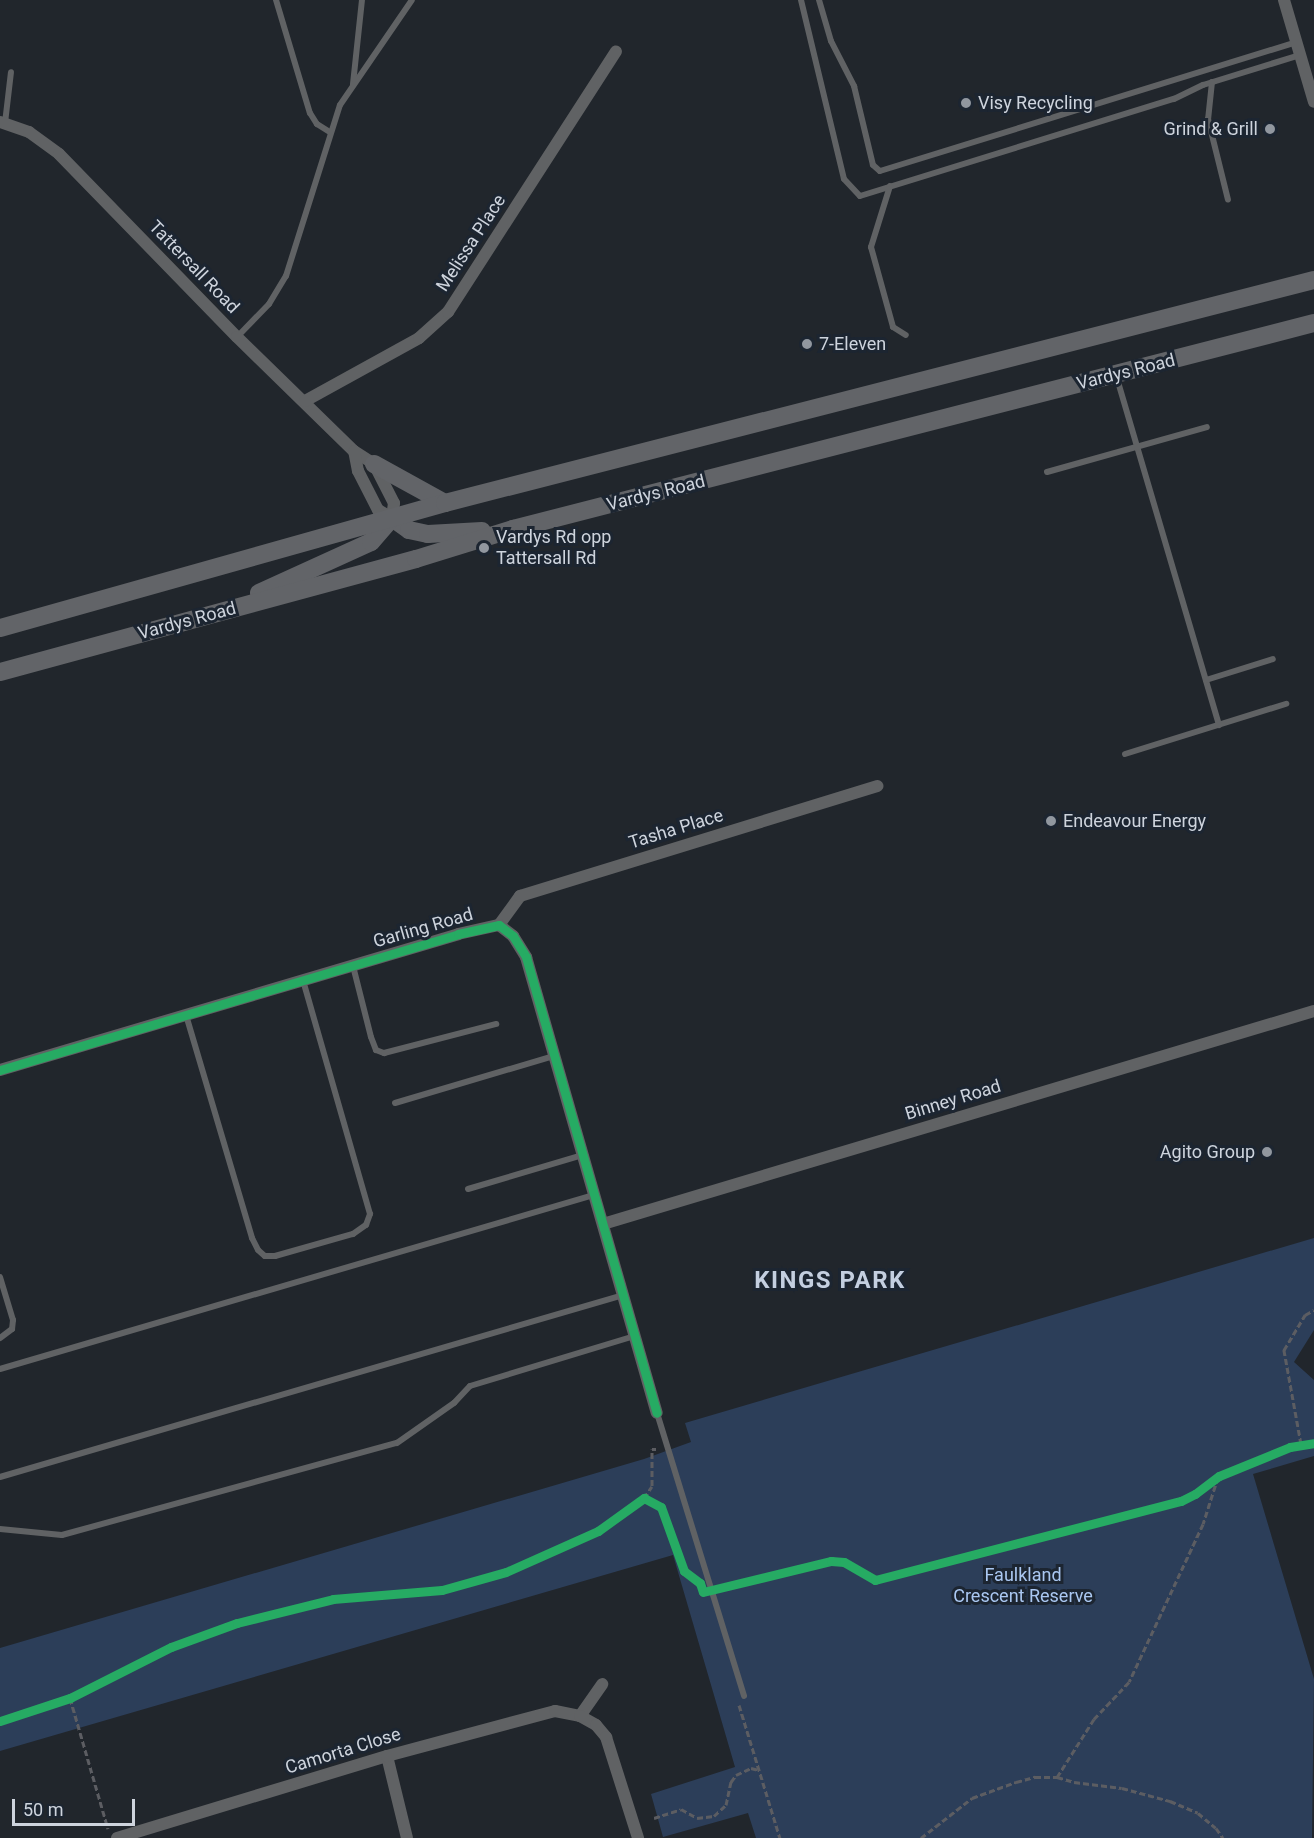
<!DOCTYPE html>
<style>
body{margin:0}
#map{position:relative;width:1314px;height:1838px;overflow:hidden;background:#21262c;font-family:Roboto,sans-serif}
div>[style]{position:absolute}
.green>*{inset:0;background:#2c3e59}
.path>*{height:3px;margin-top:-1.5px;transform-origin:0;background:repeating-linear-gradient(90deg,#5c5d62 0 6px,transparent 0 9px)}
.service>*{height:6px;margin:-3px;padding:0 3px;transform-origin:3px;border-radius:3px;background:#606264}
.minor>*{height:12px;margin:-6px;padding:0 6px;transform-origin:6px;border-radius:6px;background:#606264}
.secondary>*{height:18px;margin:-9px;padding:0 9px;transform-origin:9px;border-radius:9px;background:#626468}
.cycleway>*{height:9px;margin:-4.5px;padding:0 4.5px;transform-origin:4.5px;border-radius:4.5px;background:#26ab63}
.dots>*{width:16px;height:16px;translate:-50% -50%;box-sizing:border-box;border:3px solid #1c2531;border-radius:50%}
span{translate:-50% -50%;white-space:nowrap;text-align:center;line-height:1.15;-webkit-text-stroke:6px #1c2531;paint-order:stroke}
.poi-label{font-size:18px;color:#ced4dd}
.left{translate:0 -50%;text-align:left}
.right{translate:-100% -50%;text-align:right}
.street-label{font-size:18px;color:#ced4dd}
.park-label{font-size:18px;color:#aac7f1}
.district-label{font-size:24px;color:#c4cfe0;font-weight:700;letter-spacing:1.5px}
.scale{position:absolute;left:12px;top:1799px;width:123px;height:27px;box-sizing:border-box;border:3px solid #ced4dd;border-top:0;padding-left:8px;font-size:18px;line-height:21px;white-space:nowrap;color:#ced4dd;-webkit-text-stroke:4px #1c2531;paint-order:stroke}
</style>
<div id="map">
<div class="green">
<i style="clip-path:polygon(1314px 1238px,1314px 1330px,1294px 1362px,1314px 1380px,1314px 1456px,1253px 1474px,1314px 1679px,1312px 1838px,756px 1838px,748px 1813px,663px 1837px,651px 1794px,735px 1767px,673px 1555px,0 1751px,0 1648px,644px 1459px,691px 1442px,685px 1423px)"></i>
</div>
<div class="path">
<i style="left:1301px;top:1444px;width:96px;rotate:-100.3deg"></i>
<i style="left:1284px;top:1350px;width:41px;rotate:-59deg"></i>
<i style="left:1305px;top:1315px;width:10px;rotate:-29deg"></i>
<i style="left:1218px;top:1477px;width:49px;rotate:107.7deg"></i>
<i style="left:1203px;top:1524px;width:174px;rotate:115.1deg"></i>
<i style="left:1129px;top:1682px;width:51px;rotate:133.4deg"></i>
<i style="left:1094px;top:1719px;width:69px;rotate:122.5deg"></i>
<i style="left:1057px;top:1777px;width:18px;rotate:16deg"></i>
<i style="left:1074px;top:1782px;width:48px;rotate:7.1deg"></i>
<i style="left:1122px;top:1788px;width:50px;rotate:15.2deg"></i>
<i style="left:1170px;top:1801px;width:30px;rotate:23deg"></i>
<i style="left:1198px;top:1813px;width:23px;rotate:40deg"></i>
<i style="left:1216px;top:1828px;width:12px;rotate:55deg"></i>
<i style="left:644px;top:1498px;width:19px;rotate:28deg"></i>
<i style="left:661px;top:1507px;width:68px;rotate:70.2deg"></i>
<i style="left:684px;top:1571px;width:16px;rotate:35deg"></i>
<i style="left:722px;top:1587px;width:112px;rotate:-13.4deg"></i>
<i style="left:831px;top:1561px;width:13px;rotate:4deg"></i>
<i style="left:844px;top:1562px;width:36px;rotate:30deg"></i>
<i style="left:875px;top:1580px;width:316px;rotate:-14.5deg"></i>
<i style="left:1181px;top:1501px;width:16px;rotate:-27deg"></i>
<i style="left:1195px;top:1494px;width:30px;rotate:-37deg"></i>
<i style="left:1219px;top:1476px;width:77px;rotate:-22.2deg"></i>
<i style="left:1290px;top:1447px;width:24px;rotate:-9deg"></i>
<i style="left:70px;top:1698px;width:136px;rotate:73.8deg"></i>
<i style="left:739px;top:1705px;width:139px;rotate:72.9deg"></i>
<i style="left:0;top:1721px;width:74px;rotate:-18.2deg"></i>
<i style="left:70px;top:1698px;width:113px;rotate:-26.8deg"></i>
<i style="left:171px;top:1647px;width:70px;rotate:-20deg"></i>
<i style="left:237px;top:1623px;width:99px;rotate:-14deg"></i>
<i style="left:333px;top:1599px;width:109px;rotate:-4.7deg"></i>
<i style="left:442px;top:1590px;width:66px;rotate:-15.7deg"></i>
<i style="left:506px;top:1572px;width:101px;rotate:-24deg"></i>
<i style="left:598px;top:1531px;width:57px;rotate:-35.7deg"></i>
<i style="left:644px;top:1498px;width:14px;rotate:-56deg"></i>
<i style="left:652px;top:1486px;width:37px;rotate:-90deg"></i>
<i style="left:652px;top:1449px;width:4px"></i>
<i style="left:654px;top:1818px;width:28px;rotate:-18deg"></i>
<i style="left:681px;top:1809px;width:18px;rotate:29deg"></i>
<i style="left:697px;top:1818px;width:17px;rotate:-7deg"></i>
<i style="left:714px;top:1816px;width:16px;rotate:-43deg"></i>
<i style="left:726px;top:1805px;width:24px;rotate:-78deg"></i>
<i style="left:731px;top:1782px;width:9px;rotate:-54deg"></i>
<i style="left:736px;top:1775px;width:17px;rotate:-25deg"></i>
<i style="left:751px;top:1768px;width:8px;rotate:14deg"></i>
<i style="left:921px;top:1838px;width:65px;rotate:-38.1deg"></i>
<i style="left:972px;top:1798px;width:47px;rotate:-20deg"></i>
<i style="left:1016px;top:1782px;width:20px;rotate:-15deg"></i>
<i style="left:1035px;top:1777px;width:22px"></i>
</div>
<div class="service">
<i style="left:276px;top:0;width:118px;rotate:73.3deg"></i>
<i style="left:310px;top:113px;width:13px;rotate:58deg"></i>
<i style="left:317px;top:124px;width:15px;rotate:32deg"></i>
<i style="left:801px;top:0;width:184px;rotate:76.5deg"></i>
<i style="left:844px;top:179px;width:23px;rotate:47deg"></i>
<i style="left:860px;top:196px;width:329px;rotate:-17.2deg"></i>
<i style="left:1174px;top:99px;width:32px;rotate:-26deg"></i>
<i style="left:1203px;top:85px;width:102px;rotate:-17.2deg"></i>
<i style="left:819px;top:0;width:43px;rotate:73.7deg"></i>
<i style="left:831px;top:41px;width:51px;rotate:62.9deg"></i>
<i style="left:854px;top:86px;width:81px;rotate:76.5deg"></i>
<i style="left:873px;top:165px;width:9px;rotate:41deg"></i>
<i style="left:880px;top:171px;width:436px;rotate:-17.2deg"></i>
<i style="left:1212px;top:82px;width:37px;rotate:96deg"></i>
<i style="left:1208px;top:119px;width:83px;rotate:76.1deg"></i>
<i style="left:353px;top:84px;width:84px;rotate:-83.9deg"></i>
<i style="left:5px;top:123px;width:51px;rotate:-83.3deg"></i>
<i style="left:890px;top:186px;width:64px;rotate:107.3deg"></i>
<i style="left:871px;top:247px;width:83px;rotate:74.6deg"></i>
<i style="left:893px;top:327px;width:15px;rotate:32deg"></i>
<i style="left:237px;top:337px;width:46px;rotate:-45.9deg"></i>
<i style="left:269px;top:304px;width:33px;rotate:-59deg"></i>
<i style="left:286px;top:276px;width:179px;rotate:-72.5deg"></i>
<i style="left:340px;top:105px;width:127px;rotate:-55.6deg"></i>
<i style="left:1116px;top:375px;width:365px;rotate:73.6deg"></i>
<i style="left:1047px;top:472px;width:166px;rotate:-15.7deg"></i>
<i style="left:1206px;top:680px;width:70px;rotate:-17.4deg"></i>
<i style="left:1125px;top:754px;width:169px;rotate:-17.3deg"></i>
<i style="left:353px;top:966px;width:73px;rotate:75.8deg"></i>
<i style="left:371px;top:1037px;width:14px;rotate:69deg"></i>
<i style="left:376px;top:1050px;width:9px;rotate:21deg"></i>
<i style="left:384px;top:1053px;width:116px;rotate:-14.5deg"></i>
<i style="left:186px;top:1015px;width:233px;rotate:73.5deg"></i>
<i style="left:252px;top:1238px;width:13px;rotate:63deg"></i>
<i style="left:258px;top:1250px;width:9px;rotate:41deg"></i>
<i style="left:265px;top:1256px;width:10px"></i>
<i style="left:275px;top:1256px;width:81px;rotate:-15.8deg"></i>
<i style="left:353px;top:1234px;width:16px;rotate:-35deg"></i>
<i style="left:366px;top:1225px;width:12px;rotate:-70deg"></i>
<i style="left:370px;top:1214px;width:243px;rotate:-106deg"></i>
<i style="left:395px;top:1103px;width:166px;rotate:-16.5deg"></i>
<i style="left:468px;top:1189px;width:120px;rotate:-16.5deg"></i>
<i style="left:0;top:1277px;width:45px;rotate:73.2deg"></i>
<i style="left:13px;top:1320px;width:9px;rotate:96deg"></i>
<i style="left:12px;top:1329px;width:15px;rotate:143deg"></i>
<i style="left:0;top:1369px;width:619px;rotate:-16.33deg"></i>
<i style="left:657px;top:1413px;width:296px;rotate:72.9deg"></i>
<i style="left:0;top:1477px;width:649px;rotate:-16.28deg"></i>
<i style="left:0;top:1529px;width:62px;rotate:5.5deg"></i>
<i style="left:62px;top:1535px;width:347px;rotate:-15.4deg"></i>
<i style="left:397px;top:1443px;width:70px;rotate:-35.1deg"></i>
<i style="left:454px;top:1403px;width:23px;rotate:-47deg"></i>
<i style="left:470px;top:1386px;width:172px;rotate:-16.9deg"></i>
</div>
<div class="minor">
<i style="left:1284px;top:0;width:106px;rotate:73.6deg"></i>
<i style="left:0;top:122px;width:31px;rotate:19deg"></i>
<i style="left:29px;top:132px;width:37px;rotate:36deg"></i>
<i style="left:59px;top:154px;width:255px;rotate:45.8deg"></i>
<i style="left:237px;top:337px;width:163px;rotate:44.3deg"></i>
<i style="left:354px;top:451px;width:24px;rotate:33deg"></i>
<i style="left:374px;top:464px;width:44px;rotate:62.9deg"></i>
<i style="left:394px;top:503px;width:15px;rotate:98deg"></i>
<i style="left:392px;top:518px;width:16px;rotate:-150deg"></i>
<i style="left:378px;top:510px;width:44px;rotate:-117.1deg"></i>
<i style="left:358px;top:471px;width:20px;rotate:-101deg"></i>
<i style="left:305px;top:401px;width:130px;rotate:-28.9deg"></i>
<i style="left:419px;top:338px;width:39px;rotate:-42deg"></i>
<i style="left:448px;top:312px;width:310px;rotate:-57.2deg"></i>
<i style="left:499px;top:925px;width:36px;rotate:-54deg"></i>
<i style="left:520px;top:896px;width:374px;rotate:-17.1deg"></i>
<i style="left:0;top:1070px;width:478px;rotate:-16.5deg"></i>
<i style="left:458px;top:934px;width:42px;rotate:-12.4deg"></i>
<i style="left:499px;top:925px;width:18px;rotate:38deg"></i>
<i style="left:513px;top:936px;width:25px;rotate:58deg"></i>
<i style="left:526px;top:957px;width:474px;rotate:74deg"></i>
<i style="left:603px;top:1224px;width:742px;rotate:-16.68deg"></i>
<i style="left:580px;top:1716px;width:39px;rotate:-55deg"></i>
<i style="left:387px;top:1756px;width:84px;rotate:76.3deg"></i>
<i style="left:117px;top:1838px;width:282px;rotate:-16.9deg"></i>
<i style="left:387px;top:1756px;width:174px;rotate:-15deg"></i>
<i style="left:555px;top:1711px;width:25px;rotate:11deg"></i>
<i style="left:580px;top:1716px;width:18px;rotate:29deg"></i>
<i style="left:596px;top:1725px;width:16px;rotate:50deg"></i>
<i style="left:606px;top:1737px;width:106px;rotate:72.4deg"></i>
</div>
<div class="secondary">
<i style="left:374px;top:464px;width:81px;rotate:28.8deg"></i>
<i style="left:392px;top:518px;width:21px;rotate:35deg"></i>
<i style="left:409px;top:530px;width:19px;rotate:12deg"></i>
<i style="left:428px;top:534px;width:54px;rotate:-3.2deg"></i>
<i style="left:259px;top:593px;width:123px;rotate:-24.5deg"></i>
<i style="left:371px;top:542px;width:32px;rotate:-49deg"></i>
<i style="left:0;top:628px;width:462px;rotate:-15.7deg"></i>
<i style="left:445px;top:503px;width:897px;rotate:-14.39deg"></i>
<i style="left:0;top:672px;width:431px;rotate:-15.2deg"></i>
<i style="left:416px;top:559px;width:102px;rotate:-17.2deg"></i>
<i style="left:513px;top:529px;width:827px;rotate:-14.42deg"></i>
</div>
<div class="cycleway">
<i style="left:0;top:1070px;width:478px;rotate:-16.5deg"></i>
<i style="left:458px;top:934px;width:42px;rotate:-12.4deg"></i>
<i style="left:499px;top:925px;width:18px;rotate:38deg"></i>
<i style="left:513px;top:936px;width:25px;rotate:58deg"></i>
<i style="left:526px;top:957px;width:474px;rotate:74deg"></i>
<i style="left:0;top:1721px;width:74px;rotate:-18.2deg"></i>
<i style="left:70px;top:1698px;width:113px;rotate:-26.8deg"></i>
<i style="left:171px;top:1647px;width:70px;rotate:-20deg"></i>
<i style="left:237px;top:1623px;width:99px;rotate:-14deg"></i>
<i style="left:333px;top:1599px;width:109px;rotate:-4.7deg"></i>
<i style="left:442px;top:1590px;width:66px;rotate:-15.7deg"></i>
<i style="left:506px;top:1572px;width:101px;rotate:-24deg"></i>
<i style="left:598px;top:1531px;width:57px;rotate:-35.7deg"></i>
<i style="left:644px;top:1498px;width:19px;rotate:28deg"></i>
<i style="left:661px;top:1507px;width:68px;rotate:70.2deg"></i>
<i style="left:684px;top:1571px;width:20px;rotate:37deg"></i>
<i style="left:700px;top:1583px;width:9px;rotate:72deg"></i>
<i style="left:703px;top:1592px;width:132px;rotate:-13.6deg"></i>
<i style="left:831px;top:1561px;width:13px;rotate:4deg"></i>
<i style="left:844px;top:1562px;width:36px;rotate:30deg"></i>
<i style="left:875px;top:1580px;width:316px;rotate:-14.5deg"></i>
<i style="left:1181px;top:1501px;width:16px;rotate:-27deg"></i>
<i style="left:1195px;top:1494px;width:30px;rotate:-37deg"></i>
<i style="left:1219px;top:1476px;width:77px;rotate:-22.2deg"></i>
<i style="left:1290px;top:1447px;width:24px;rotate:-9deg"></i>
</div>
<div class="dots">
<i style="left:966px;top:103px;background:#91979f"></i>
<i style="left:1270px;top:129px;background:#91979f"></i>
<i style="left:807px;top:344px;background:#91979f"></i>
<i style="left:484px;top:548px;background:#91979f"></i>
<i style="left:1051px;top:821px;background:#91979f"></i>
<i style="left:1267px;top:1152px;background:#91979f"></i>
</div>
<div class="poi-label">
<span class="left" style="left:978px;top:103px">Visy Recycling</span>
<span class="right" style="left:1258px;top:129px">Grind &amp; Grill</span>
<span class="left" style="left:819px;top:344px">7-Eleven</span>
<span class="left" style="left:496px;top:548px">Vardys Rd opp<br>Tattersall Rd</span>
<span class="left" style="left:1063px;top:821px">Endeavour Energy</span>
<span class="right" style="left:1255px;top:1152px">Agito Group</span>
</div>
<div class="street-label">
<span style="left:471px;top:243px;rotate:-57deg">Melissa Place</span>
<span style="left:194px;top:267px;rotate:46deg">Tattersall Road</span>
<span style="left:1126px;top:372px;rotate:-14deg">Vardys Road</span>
<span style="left:656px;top:493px;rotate:-14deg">Vardys Road</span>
<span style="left:187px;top:621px;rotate:-15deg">Vardys Road</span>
<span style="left:676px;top:829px;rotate:-17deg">Tasha Place</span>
<span style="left:423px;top:928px;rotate:-16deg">Garling Road</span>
<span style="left:953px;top:1100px;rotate:-17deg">Binney Road</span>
<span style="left:343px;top:1751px;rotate:-17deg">Camorta Close</span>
</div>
<div class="park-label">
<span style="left:1023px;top:1586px">Faulkland<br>Crescent Reserve</span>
</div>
<div class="district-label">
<span style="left:830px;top:1281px">KINGS PARK</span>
</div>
<div class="scale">50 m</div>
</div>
